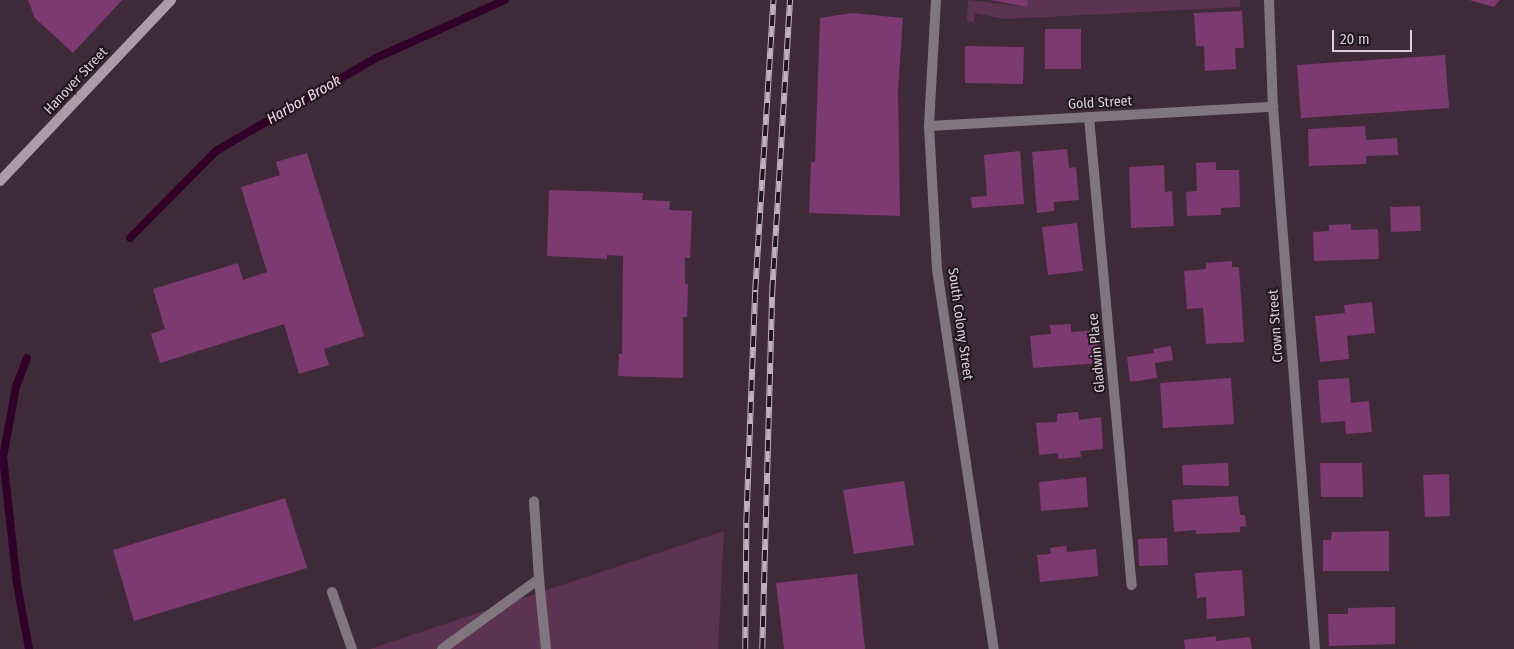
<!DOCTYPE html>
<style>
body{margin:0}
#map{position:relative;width:1514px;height:649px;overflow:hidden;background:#3f2a3a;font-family:"Fira Sans Condensed",sans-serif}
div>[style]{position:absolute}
.green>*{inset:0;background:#5d3354}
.stream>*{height:8px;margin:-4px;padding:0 4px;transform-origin:4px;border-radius:4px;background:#300029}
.building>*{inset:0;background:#7d3a70}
.service>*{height:10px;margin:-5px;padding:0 5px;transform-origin:5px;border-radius:5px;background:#81767e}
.minor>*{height:10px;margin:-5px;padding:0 5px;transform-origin:5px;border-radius:5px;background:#81767e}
.tertiary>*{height:10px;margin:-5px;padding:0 5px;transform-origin:5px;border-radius:5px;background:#81767e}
.secondary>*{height:10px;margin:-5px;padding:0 5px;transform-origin:5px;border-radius:5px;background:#ad9ca8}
.rail>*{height:5.5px;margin-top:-2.75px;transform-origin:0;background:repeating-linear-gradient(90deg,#20161d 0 11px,#c0b1bc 0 22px);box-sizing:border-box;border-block:1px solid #c0b1bc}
span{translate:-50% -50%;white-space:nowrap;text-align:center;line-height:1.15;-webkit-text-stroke:4px #20161d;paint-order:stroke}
.street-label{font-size:14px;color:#ded0da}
.water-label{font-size:15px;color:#f9d1ef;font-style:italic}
.scale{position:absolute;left:1332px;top:30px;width:80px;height:22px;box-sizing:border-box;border:2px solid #ded0da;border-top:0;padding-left:6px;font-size:15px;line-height:18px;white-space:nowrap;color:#ded0da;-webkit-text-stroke:4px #20161d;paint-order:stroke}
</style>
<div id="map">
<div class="green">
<i style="clip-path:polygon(968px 0,1027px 7px,1028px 0,1240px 0,1240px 7px,1005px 19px,975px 13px,974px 22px,967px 21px)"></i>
<i style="clip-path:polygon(724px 531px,718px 649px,370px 649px)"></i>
</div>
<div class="stream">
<i style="left:130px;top:238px;width:122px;rotate:-45.3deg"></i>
<i style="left:216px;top:151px;width:185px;rotate:-30.2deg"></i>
<i style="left:376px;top:58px;width:141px;rotate:-24.2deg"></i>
<i style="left:27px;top:358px;width:31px;rotate:111deg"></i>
<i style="left:16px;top:387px;width:71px;rotate:100.5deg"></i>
<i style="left:3px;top:457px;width:128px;rotate:83.7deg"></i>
<i style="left:17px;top:584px;width:66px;rotate:79.5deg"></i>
</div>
<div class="building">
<i style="clip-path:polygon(28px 0,122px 0,73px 53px,35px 18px)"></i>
<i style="clip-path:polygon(990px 0,1028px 0,1027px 7px)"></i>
<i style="clip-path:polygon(1469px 0,1500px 0,1494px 7px)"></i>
<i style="clip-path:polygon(1242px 11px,1244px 48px,1235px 48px,1236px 69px,1205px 71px,1204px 46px,1196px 46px,1194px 13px)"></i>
<i style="clip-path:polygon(852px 13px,903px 18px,898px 90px,900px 216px,809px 213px,811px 162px,815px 162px,820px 18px)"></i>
<i style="clip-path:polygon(1045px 29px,1081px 29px,1081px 69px,1045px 69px)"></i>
<i style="clip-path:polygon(965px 46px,1024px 47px,1023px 84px,965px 83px)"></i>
<i style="clip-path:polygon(1445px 55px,1449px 108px,1301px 118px,1297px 65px)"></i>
<i style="clip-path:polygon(1365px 126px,1366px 140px,1397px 138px,1398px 155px,1366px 156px,1366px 164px,1309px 166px,1308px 129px)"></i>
<i style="clip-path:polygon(1067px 149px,1069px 168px,1076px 167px,1079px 200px,1054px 202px,1054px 211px,1037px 213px,1032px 152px)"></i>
<i style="clip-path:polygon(1020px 151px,1024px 204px,972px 208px,971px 197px,987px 196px,984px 155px)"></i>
<i style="clip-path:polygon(307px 153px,364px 336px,324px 349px,329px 365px,299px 374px,284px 324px,160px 363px,151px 334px,165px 329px,153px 289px,238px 263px,243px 280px,267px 272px,241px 187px,280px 175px,276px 162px)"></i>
<i style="clip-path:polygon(1216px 162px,1216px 170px,1239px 170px,1240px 207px,1221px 208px,1221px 215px,1187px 216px,1186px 192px,1197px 191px,1196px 163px)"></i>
<i style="clip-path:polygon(1164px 165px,1165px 192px,1172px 191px,1174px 226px,1131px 228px,1129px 167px)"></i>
<i style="clip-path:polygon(549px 190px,643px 193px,642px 200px,670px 201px,669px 210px,692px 211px,690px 258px,685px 258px,685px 284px,688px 284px,687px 317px,683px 317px,683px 378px,618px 376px,619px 354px,622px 354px,623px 256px,607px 255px,607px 259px,547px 256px)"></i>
<i style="clip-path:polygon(1420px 206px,1421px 231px,1391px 232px,1390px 207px)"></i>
<i style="clip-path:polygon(1077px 223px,1083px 271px,1048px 275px,1042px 227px)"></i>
<i style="clip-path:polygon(1351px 224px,1351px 230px,1378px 229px,1379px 259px,1314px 261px,1313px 232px,1329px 231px,1329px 225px)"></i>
<i style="clip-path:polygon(1232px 261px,1232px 267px,1239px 267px,1244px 342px,1206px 344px,1203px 308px,1187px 309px,1184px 271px,1206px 269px,1206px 263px)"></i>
<i style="clip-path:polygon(1372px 302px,1375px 333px,1347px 336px,1349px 359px,1320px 362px,1315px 316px,1345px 313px,1344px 305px)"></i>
<i style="clip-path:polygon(1071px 324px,1071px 332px,1097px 330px,1100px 363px,1033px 368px,1030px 336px,1051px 334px,1050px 325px)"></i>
<i style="clip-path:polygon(1171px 346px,1173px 360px,1155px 363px,1157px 378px,1130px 382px,1127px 357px,1154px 353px,1153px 349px)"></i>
<i style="clip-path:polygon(1231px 378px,1234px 424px,1163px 428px,1160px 383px)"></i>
<i style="clip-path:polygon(1349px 378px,1351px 403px,1369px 401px,1372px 432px,1346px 434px,1345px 421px,1321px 423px,1318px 380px)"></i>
<i style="clip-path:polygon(1078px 412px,1079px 420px,1101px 417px,1103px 449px,1080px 451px,1081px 457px,1059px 459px,1058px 453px,1039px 455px,1036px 423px,1057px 422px,1057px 414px)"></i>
<i style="clip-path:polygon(1228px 463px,1229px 486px,1183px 485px,1182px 465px)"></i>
<i style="clip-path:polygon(1320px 463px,1362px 463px,1363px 497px,1321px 497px)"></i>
<i style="clip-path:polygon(1449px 474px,1450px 516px,1425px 517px,1423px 475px)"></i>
<i style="clip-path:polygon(1086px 477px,1088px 507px,1041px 511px,1039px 482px)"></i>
<i style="clip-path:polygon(904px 481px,914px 545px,854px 554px,843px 490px)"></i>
<i style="clip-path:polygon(1238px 496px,1240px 515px,1245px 515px,1246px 526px,1240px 527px,1240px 532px,1196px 534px,1196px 530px,1174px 532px,1172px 500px)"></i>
<i style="clip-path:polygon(285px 498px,307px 568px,134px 621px,113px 550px)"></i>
<i style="clip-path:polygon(1389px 531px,1389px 571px,1323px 571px,1323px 540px,1331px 540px,1332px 532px)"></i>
<i style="clip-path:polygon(1167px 538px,1168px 565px,1139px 566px,1138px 539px)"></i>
<i style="clip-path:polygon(1066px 546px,1067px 552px,1096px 549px,1098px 576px,1040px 582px,1037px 555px,1051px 554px,1050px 548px)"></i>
<i style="clip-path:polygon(1242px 570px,1245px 616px,1207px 619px,1206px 597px,1197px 598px,1195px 573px)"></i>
<i style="clip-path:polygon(857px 574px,865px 649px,784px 649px,776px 583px)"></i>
<i style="clip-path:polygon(1395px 607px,1395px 644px,1329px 646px,1328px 614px,1348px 614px,1348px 608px)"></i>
<i style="clip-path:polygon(1216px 636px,1216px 641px,1250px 637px,1252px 649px,1185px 649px,1184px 640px)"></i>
</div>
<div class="service">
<i style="left:539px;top:579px;width:70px;rotate:84.3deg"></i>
<i style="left:332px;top:592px;width:60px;rotate:70.7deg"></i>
<i style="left:442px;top:649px;width:120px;rotate:-35.8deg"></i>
<i style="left:539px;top:579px;width:78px;rotate:-93.7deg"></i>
</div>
<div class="minor">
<i style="left:936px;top:0;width:126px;rotate:93.2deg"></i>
<i style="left:929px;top:126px;width:143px;rotate:86.8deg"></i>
<i style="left:937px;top:269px;width:384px;rotate:81.5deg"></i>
<i style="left:1089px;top:117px;width:470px;rotate:84.8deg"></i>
<i style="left:929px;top:126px;width:345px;rotate:-3.2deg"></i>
</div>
<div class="tertiary">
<i style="left:1269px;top:0;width:107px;rotate:87.9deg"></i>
<i style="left:1273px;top:107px;width:544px;rotate:85.57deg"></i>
</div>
<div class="secondary">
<i style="left:0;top:181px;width:249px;rotate:-46.6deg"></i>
</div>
<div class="rail">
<i style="left:745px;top:649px;width:126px;rotate:-89.5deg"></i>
<i style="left:746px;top:523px;width:233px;rotate:-87.8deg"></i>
<i style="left:755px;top:290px;width:291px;rotate:-86.4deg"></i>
<i style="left:762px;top:649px;width:358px;rotate:-88.4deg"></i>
<i style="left:772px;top:291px;width:292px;rotate:-86.5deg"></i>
</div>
<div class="street-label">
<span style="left:76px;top:81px;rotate:-47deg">Hanover Street</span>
<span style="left:1100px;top:103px;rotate:-3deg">Gold Street</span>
<span style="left:960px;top:324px;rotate:82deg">South Colony Street</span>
<span style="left:1276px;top:326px;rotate:-94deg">Crown Street</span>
<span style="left:1097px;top:353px;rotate:-95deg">Gladwin Place</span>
</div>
<div class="water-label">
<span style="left:304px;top:100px;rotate:-30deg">Harbor Brook</span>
</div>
<div class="scale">20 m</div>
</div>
